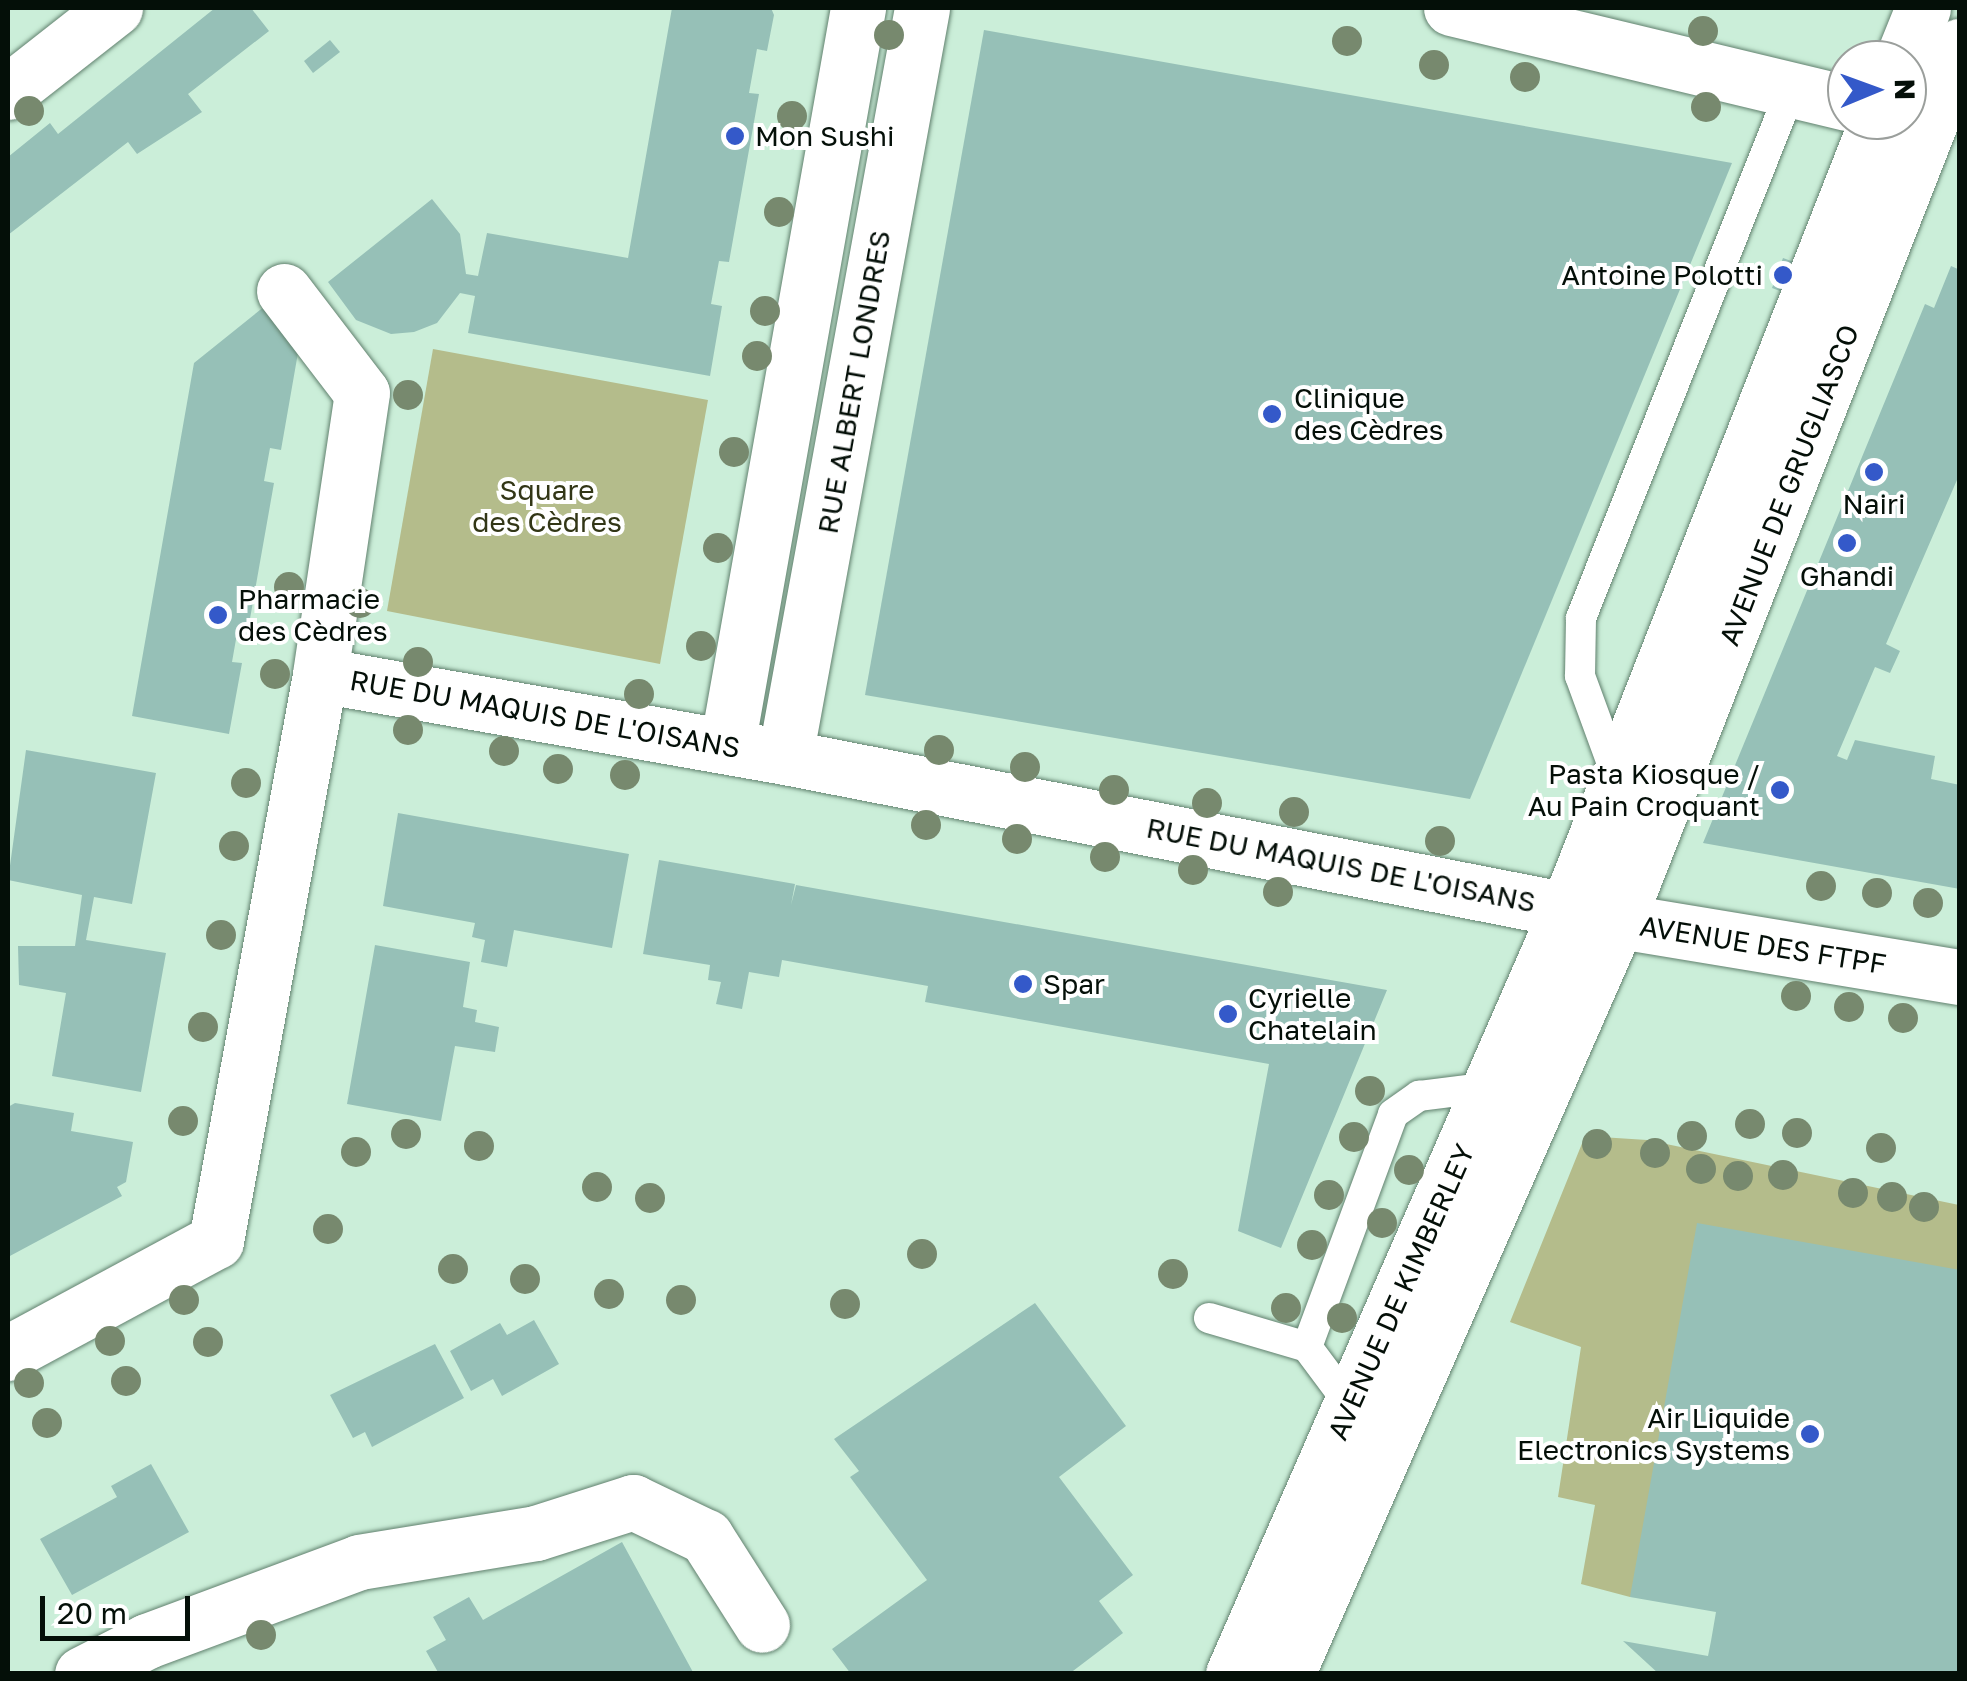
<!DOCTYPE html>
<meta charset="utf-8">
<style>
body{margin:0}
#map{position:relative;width:1967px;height:1681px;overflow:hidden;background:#cbeed9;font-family:"Golos Text",sans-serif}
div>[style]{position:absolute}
.green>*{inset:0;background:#b4bc8b}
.building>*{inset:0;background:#96c0b7}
.roads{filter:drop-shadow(0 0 2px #61816e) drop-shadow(0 0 2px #61816e)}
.lane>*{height:30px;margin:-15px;padding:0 15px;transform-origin:15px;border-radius:15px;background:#fff}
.street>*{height:55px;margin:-27.5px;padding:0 27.5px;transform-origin:27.5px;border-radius:27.5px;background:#fff}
.secondary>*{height:55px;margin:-27.5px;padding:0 27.5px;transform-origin:27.5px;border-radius:27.5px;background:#fff}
.trees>*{width:30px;height:30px;margin:-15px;border-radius:50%;background:#77896e}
.dots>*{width:28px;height:28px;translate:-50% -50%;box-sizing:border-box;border:5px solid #fff;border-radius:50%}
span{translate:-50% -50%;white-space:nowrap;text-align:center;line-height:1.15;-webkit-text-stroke:8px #fff;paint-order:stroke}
.poi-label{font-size:28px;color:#040f08}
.left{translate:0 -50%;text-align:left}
.right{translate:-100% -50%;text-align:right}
.street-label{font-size:28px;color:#040f08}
.park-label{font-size:28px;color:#323616}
.frame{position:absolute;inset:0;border:10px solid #040f08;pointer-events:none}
.north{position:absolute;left:1827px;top:40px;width:100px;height:100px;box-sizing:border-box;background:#fff;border:2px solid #9b9f9c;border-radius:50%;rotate:89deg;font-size:28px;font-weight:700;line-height:40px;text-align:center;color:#040f08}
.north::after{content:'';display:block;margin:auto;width:35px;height:45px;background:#3459c9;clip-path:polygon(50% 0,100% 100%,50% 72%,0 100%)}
.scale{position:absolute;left:40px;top:1596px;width:150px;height:45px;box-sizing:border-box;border:5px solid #040f08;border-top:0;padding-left:12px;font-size:30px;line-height:35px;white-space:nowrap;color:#040f08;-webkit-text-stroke:8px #fff;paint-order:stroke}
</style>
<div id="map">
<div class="green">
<i style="clip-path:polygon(433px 349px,708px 400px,660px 664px,387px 611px)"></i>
<i style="clip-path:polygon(1585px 1136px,1647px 1140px,1959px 1205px,1959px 1270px,1630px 1597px,1581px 1584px,1595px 1505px,1558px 1497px,1581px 1347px,1510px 1322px)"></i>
</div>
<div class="building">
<i style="clip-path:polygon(215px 8px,251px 8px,269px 31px,188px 94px,202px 112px,137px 154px,128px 142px,8px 235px,8px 157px,50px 123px,58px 134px)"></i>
<i style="clip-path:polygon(672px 8px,771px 8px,774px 15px,767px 51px,757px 49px,749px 93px,759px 94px,729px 262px,719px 261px,711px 304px,722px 306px,710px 376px,468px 333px,475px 296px,460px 293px,437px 323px,414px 332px,391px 334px,356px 320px,328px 282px,432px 199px,460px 234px,466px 274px,478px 276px,487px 233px,628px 258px)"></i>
<i style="clip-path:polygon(984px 30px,1732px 163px,1470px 799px,865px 695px)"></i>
<i style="clip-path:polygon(330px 40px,340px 52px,313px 73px,304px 61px)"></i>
<i style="clip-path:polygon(1783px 258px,1794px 262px,1783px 292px,1772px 288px)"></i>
<i style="clip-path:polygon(1951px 266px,1960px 270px,1960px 473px,1886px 644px,1900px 651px,1890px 673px,1875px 667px,1837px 756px,1847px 760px,1855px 740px,1935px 756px,1931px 779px,1960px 785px,1960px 889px,1703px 843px,1925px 304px,1934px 308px)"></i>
<i style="clip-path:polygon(265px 306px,299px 347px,281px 450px,270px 448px,264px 481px,274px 483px,248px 630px,238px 628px,232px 662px,242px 663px,229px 734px,132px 716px,194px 363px)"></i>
<i style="clip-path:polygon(26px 750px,156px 773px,132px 904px,94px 897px,86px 940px,166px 953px,141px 1092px,52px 1076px,66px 993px,19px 985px,18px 946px,75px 946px,82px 895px,8px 880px)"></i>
<i style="clip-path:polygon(398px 813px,629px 854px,612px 948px,514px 930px,507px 967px,481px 962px,485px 940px,472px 937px,475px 923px,383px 906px)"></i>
<i style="clip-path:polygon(659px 860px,795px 884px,791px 905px,796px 885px,1387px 990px,1281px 1248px,1238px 1231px,1269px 1064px,925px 1002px,928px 986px,782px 960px,779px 977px,749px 972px,742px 1009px,716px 1004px,721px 982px,708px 980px,710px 965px,643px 954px)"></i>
<i style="clip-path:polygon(375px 945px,470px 962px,463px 1007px,477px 1010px,475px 1022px,499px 1027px,495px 1052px,455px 1046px,441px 1121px,347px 1104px)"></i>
<i style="clip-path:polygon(15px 1103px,74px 1113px,71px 1131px,133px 1142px,126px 1182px,117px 1187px,122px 1196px,8px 1257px,8px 1107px)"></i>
<i style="clip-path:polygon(1697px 1223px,1960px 1270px,1960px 1674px,1659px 1674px,1623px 1641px,1708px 1656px,1711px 1641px,1716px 1612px,1630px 1597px)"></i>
<i style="clip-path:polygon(1035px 1303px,1126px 1426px,1059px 1477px,1133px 1575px,1099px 1601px,1123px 1633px,1069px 1674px,851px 1674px,832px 1649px,927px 1580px,850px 1477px,859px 1471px,834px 1439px)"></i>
<i style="clip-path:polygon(534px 1320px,559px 1364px,502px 1396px,493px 1379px,471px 1391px,450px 1351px,500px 1323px,507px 1335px)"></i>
<i style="clip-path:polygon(435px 1344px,464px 1398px,372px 1447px,365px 1432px,353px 1438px,330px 1395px)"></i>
<i style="clip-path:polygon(151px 1464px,189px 1532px,72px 1595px,40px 1539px,117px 1497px,111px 1486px)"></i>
<i style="clip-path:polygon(622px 1542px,694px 1674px,439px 1674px,426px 1651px,446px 1640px,433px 1617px,469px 1597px,483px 1620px)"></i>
</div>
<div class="roads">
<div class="lane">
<i style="left:1617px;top:777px;width:108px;rotate:-110.1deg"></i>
<i style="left:1580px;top:676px;width:58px;rotate:-89deg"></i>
<i style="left:1581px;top:618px;width:566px;rotate:-68.33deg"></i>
<i style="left:1209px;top:1318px;width:102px;rotate:16.5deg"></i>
<i style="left:1307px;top:1347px;width:54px;rotate:53.3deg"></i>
<i style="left:1307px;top:1347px;width:248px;rotate:-69.7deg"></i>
<i style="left:1393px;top:1114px;width:32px;rotate:-35deg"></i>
<i style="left:1419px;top:1096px;width:72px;rotate:-7.2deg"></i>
</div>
<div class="street">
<i style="left:1451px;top:8px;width:407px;rotate:13.5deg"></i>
<i style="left:8px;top:92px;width:136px;rotate:-38.1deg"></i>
<i style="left:284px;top:291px;width:128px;rotate:52.6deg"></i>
<i style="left:362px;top:393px;width:285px;rotate:98.5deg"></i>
<i style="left:727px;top:746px;width:750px;rotate:-79.93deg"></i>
<i style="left:785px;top:757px;width:761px;rotate:-79.63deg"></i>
<i style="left:8px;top:1353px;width:236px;rotate:-28.3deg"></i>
<i style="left:216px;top:1241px;width:575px;rotate:-79.59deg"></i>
<i style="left:320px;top:675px;width:472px;rotate:10deg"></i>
<i style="left:785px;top:757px;width:797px;rotate:11.07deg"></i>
<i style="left:82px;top:1674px;width:73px;rotate:-26.9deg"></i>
<i style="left:147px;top:1641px;width:226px;rotate:-20.4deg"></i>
<i style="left:359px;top:1562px;width:179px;rotate:-9.3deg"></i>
<i style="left:536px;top:1533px;width:102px;rotate:-17.7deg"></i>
<i style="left:633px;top:1502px;width:81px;rotate:25.6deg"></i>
<i style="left:706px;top:1537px;width:104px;rotate:57.5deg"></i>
</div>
<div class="secondary">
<i style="left:1902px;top:60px;width:56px;rotate:-68deg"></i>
<i style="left:1584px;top:915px;width:381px;rotate:9.4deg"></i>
<i style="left:1233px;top:1674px;width:834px;rotate:-66.39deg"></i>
<i style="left:1567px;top:910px;width:849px;rotate:-68.57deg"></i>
<i style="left:1287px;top:1674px;width:821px;rotate:-66.31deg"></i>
<i style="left:1617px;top:922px;width:941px;rotate:-68.62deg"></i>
</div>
</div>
<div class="trees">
<i style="left:1703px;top:31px"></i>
<i style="left:889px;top:35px"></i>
<i style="left:1347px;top:41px"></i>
<i style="left:1434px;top:65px"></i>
<i style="left:1525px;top:77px"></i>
<i style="left:1706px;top:107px"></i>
<i style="left:29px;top:111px"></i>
<i style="left:792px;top:116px"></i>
<i style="left:779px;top:212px"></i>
<i style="left:765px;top:311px"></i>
<i style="left:757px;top:356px"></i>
<i style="left:408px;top:395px"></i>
<i style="left:734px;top:452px"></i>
<i style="left:718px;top:548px"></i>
<i style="left:289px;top:587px"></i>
<i style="left:360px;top:603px"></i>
<i style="left:701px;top:646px"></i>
<i style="left:418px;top:662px"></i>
<i style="left:275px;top:674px"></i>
<i style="left:639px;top:694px"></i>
<i style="left:408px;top:730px"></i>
<i style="left:939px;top:750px"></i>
<i style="left:504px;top:751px"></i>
<i style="left:1025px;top:767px"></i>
<i style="left:558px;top:769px"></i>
<i style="left:625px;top:775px"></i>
<i style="left:246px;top:783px"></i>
<i style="left:1114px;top:790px"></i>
<i style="left:1207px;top:803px"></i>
<i style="left:1294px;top:812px"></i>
<i style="left:926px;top:825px"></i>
<i style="left:1017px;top:839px"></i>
<i style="left:1440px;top:841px"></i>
<i style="left:234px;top:846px"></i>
<i style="left:1105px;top:857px"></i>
<i style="left:1193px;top:870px"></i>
<i style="left:1821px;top:886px"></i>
<i style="left:1278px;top:892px"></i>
<i style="left:1877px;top:893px"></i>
<i style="left:1928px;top:903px"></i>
<i style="left:221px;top:935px"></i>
<i style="left:1796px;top:996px"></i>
<i style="left:1849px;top:1007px"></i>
<i style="left:1903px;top:1018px"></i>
<i style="left:203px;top:1027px"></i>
<i style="left:1370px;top:1091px"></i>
<i style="left:183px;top:1121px"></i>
<i style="left:1750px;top:1124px"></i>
<i style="left:1797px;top:1133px"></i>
<i style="left:406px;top:1134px"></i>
<i style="left:1692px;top:1136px"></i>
<i style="left:1354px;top:1137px"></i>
<i style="left:1597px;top:1144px"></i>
<i style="left:479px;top:1146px"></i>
<i style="left:1881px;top:1148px"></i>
<i style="left:356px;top:1152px"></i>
<i style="left:1655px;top:1153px"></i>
<i style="left:1701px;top:1169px"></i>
<i style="left:1409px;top:1170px"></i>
<i style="left:1783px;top:1175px"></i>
<i style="left:1738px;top:1176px"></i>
<i style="left:597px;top:1187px"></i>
<i style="left:1853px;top:1193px"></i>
<i style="left:1329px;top:1195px"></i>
<i style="left:1892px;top:1197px"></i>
<i style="left:650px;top:1198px"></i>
<i style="left:1924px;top:1207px"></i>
<i style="left:1382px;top:1223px"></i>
<i style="left:328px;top:1229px"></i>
<i style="left:1312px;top:1245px"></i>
<i style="left:922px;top:1254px"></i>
<i style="left:453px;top:1269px"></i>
<i style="left:1173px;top:1274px"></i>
<i style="left:525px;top:1279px"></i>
<i style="left:609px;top:1294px"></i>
<i style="left:184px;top:1300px"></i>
<i style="left:681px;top:1300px"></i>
<i style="left:845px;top:1304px"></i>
<i style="left:1286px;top:1308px"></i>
<i style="left:1342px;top:1318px"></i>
<i style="left:110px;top:1341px"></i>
<i style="left:208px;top:1342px"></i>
<i style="left:126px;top:1381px"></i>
<i style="left:29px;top:1383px"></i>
<i style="left:47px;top:1423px"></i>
<i style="left:261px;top:1635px"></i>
</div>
<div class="dots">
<i style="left:735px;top:136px;background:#3459c9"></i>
<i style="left:1783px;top:275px;background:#3459c9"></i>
<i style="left:1272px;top:414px;background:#3459c9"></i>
<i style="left:1874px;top:472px;background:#3459c9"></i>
<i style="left:1847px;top:543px;background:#3459c9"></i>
<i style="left:218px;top:615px;background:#3459c9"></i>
<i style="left:1780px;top:790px;background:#3459c9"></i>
<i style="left:1023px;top:984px;background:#3459c9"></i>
<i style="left:1228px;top:1014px;background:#3459c9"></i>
<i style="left:1810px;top:1434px;background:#3459c9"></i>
</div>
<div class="poi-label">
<span class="left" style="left:755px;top:136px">Mon Sushi</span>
<span class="right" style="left:1763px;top:275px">Antoine Polotti</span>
<span class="left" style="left:1294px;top:414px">Clinique<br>des Cèdres</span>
<span style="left:1874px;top:504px">Nairi</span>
<span style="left:1847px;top:576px">Ghandi</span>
<span class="left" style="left:238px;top:615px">Pharmacie<br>des Cèdres</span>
<span class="right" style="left:1760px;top:790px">Pasta Kiosque /<br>Au Pain Croquant</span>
<span class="left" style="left:1043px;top:984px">Spar</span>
<span class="left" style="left:1248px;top:1014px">Cyrielle<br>Chatelain</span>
<span class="right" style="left:1790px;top:1434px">Air Liquide<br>Electronics Systems</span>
</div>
<div class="street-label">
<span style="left:854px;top:382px;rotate:-80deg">RUE ALBERT LONDRES</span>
<span style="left:1789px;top:485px;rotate:-69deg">AVENUE DE GRUGLIASCO</span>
<span style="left:545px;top:714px;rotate:10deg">RUE DU MAQUIS DE L'OISANS</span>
<span style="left:1341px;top:865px;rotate:11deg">RUE DU MAQUIS DE L'OISANS</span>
<span style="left:1763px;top:945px;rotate:9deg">AVENUE DES FTPF</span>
<span style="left:1401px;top:1292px;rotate:-66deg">AVENUE DE KIMBERLEY</span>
</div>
<div class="park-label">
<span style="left:547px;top:506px">Square<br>des Cèdres</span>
</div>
<div class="frame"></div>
<div class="north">N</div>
<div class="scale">20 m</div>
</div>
